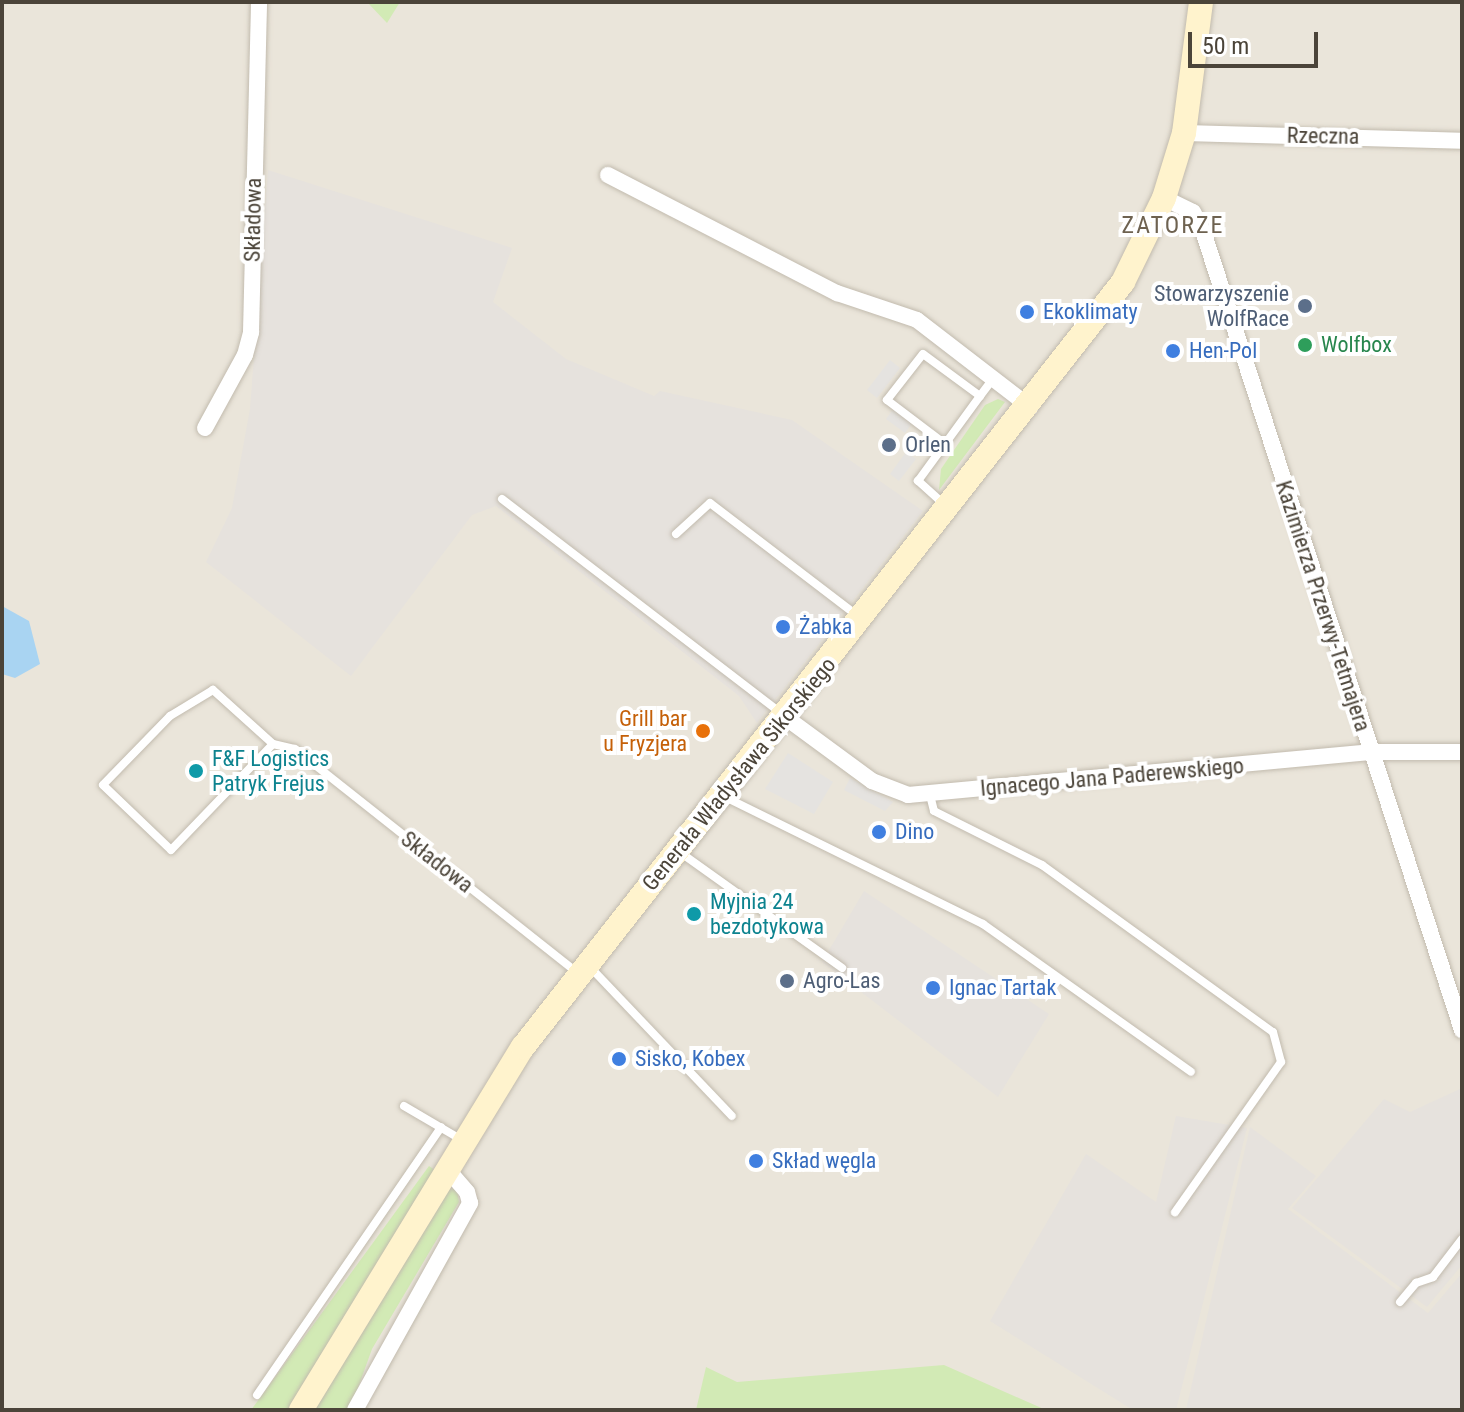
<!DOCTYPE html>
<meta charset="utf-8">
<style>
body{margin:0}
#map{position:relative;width:1464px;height:1412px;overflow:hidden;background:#f6f3ec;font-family:"Roboto Condensed",sans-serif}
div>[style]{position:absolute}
.residential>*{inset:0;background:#eae5da}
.industrial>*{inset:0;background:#e6e2dd}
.green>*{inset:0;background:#d2eab5}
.parking>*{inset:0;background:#e5e3e0}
.water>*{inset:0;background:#a9d4f2}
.roads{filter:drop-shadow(0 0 2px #c2bbae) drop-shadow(0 0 2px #c2bbae)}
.lane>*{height:8px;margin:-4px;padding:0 4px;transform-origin:4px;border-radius:4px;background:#fff}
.street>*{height:16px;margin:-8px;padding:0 8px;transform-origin:8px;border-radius:8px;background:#fff}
.secondary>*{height:24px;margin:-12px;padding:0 12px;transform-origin:12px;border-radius:12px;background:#fff3cd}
.dots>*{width:22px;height:22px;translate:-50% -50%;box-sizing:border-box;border:4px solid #fff;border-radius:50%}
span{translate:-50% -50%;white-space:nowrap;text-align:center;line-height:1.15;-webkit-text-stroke:8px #fff;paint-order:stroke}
.street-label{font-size:22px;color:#4b4439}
.service-label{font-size:22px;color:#4e5e75}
.right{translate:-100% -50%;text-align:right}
.left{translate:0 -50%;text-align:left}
.shop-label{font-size:22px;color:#366cbe}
.leisure-label{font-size:22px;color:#27864d}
.food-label{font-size:22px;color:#c56008}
.culture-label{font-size:22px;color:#0d838f}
.neighbourhood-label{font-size:24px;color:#6e6250;letter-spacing:2px}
.frame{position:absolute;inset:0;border:4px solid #4b4439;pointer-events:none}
.scale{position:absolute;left:1188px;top:32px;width:130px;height:36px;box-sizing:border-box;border:4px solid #4b4439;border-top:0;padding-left:10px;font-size:24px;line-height:28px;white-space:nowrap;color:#4b4439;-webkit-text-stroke:6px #fff;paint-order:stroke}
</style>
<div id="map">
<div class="residential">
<i style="clip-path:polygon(2px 2px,1462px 2px,1462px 1410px,2px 1410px)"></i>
</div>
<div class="industrial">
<i style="clip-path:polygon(268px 170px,512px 248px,493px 302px,566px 359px,654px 396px,660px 391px,792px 420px,923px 511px,757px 723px,739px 696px,496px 506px,472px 515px,351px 676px,206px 562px,232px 508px,250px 409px)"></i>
<i style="clip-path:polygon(864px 891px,1049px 1014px,998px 1097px,822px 962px)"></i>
<i style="clip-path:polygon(1460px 1089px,1462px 1265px,1427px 1307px,1292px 1208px,1384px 1099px,1410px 1112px)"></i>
<i style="clip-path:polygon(1176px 1116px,1247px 1128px,1176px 1410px,1133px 1410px,990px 1321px,1086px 1154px,1156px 1202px)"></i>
<i style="clip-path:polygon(1250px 1127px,1316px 1176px,1288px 1209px,1428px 1313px,1462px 1273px,1462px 1410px,1186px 1410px)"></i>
</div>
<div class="green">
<i style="clip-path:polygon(367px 2px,400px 2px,387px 23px)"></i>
<i style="clip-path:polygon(998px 399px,1005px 402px,939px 490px,941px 469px,985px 405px)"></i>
<i style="clip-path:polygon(429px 1166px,435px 1170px,292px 1410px,251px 1410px)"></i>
<i style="clip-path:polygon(447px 1187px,457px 1190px,459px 1202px,372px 1349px,350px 1410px,311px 1410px)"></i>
<i style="clip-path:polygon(944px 1365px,1046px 1410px,696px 1410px,706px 1367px,737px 1382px)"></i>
</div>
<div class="parking">
<i style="clip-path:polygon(890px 360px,900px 368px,877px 398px,867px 390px)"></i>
<i style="clip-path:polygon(894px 408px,913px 422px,905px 433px,886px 419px)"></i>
<i style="clip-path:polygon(906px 452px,916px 459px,899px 481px,890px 474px)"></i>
<i style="clip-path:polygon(788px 753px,833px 782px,814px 814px,765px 789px)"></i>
<i style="clip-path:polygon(850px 778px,893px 802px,885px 811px,844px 790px)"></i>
</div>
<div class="water">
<i style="clip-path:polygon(2px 606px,29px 621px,40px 664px,15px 678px,2px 674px)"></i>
</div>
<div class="roads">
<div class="lane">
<i style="left:945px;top:444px;width:59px;rotate:-53.9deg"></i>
<i style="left:502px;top:499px;width:353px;rotate:37.5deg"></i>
<i style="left:946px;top:506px;width:38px;rotate:-138deg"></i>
<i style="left:918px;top:481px;width:46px;rotate:-53.9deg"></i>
<i style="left:945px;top:444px;width:73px;rotate:-142.8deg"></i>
<i style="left:887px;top:400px;width:58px;rotate:-52deg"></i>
<i style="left:923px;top:354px;width:71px;rotate:36.4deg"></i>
<i style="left:980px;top:396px;width:21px;rotate:-53deg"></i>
<i style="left:676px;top:534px;width:46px;rotate:-42.4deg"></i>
<i style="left:710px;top:503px;width:186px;rotate:37.4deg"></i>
<i style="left:273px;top:744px;width:81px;rotate:-138deg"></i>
<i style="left:213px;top:690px;width:50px;rotate:148.8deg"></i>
<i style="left:170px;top:716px;width:96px;rotate:134.2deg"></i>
<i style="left:103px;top:785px;width:94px;rotate:43.7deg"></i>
<i style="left:171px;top:850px;width:147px;rotate:-46.1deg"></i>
<i style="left:273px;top:744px;width:23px;rotate:13deg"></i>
<i style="left:295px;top:749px;width:361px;rotate:38.4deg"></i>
<i style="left:930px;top:795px;width:16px;rotate:76deg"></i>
<i style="left:934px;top:811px;width:121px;rotate:26.6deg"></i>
<i style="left:1042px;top:865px;width:285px;rotate:35.9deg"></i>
<i style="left:1273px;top:1032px;width:31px;rotate:75deg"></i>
<i style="left:1281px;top:1062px;width:184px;rotate:125.2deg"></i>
<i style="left:723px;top:796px;width:290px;rotate:26.2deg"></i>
<i style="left:983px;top:924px;width:255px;rotate:35.4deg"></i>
<i style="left:681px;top:853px;width:198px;rotate:35.5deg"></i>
<i style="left:589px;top:966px;width:207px;rotate:46.4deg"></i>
<i style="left:404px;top:1106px;width:67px;rotate:30.4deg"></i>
<i style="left:1400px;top:1302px;width:25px;rotate:-50deg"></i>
<i style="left:1416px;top:1283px;width:18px;rotate:-19deg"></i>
<i style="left:1433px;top:1277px;width:48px;rotate:-52.7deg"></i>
<i style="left:257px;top:1395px;width:325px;rotate:-55.5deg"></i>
</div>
<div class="street">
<i style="left:1184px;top:133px;width:278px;rotate:1.6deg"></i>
<i style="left:608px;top:175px;width:258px;rotate:27.3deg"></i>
<i style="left:837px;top:293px;width:84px;rotate:18.6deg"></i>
<i style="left:917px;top:320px;width:143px;rotate:37.6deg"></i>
<i style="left:1164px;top:198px;width:32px;rotate:26deg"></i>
<i style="left:1193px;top:212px;width:25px;rotate:63deg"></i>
<i style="left:1204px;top:234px;width:837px;rotate:72.04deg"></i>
<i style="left:205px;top:428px;width:83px;rotate:-61.3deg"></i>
<i style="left:245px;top:355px;width:24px;rotate:-75deg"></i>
<i style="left:251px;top:332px;width:330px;rotate:-88.6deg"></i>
<i style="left:785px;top:717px;width:108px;rotate:36.3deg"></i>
<i style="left:872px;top:781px;width:39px;rotate:21deg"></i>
<i style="left:908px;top:795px;width:464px;rotate:-5.3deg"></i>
<i style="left:1370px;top:752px;width:92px"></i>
<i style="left:355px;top:1410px;width:237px;rotate:-60.9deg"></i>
<i style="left:470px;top:1203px;width:11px;rotate:-105deg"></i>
<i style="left:467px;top:1192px;width:32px;rotate:-131deg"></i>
</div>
<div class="secondary">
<i style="left:301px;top:1410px;width:426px;rotate:-58.6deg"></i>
<i style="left:523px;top:1047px;width:972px;rotate:-51.89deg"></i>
<i style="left:1123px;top:282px;width:93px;rotate:-64deg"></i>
<i style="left:1164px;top:198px;width:68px;rotate:-72.9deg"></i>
<i style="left:1184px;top:133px;width:132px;rotate:-82.6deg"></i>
</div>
</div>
<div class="dots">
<i style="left:1305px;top:306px;background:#5c6f8a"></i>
<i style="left:1027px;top:312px;background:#3f7fe0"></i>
<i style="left:1305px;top:345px;background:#2e9e5b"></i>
<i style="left:1173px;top:351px;background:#3f7fe0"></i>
<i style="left:889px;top:445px;background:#5c6f8a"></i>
<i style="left:783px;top:627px;background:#3f7fe0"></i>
<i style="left:703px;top:731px;background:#e8710a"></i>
<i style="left:196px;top:771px;background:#0f9aa8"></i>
<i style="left:879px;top:832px;background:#3f7fe0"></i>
<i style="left:694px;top:914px;background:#0f9aa8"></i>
<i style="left:787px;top:981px;background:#5c6f8a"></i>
<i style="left:933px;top:988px;background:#3f7fe0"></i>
<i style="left:619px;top:1059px;background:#3f7fe0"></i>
<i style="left:756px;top:1161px;background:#3f7fe0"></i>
</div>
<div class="street-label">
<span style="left:1323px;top:136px;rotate:1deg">Rzeczna</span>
<span style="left:253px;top:220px;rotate:-89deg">Składowa</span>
<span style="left:1323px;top:606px;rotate:72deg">Kazimierza Przerwy-Tetmajera</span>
<span style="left:739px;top:774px;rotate:-51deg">Generała Władysława Sikorskiego</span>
<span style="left:1112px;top:777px;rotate:-5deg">Ignacego Jana Paderewskiego</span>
<span style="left:437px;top:862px;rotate:38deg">Składowa</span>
</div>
<div class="service-label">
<span class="right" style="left:1289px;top:306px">Stowarzyszenie<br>WolfRace</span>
<span class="left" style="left:905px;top:445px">Orlen</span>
<span class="left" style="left:803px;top:981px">Agro-Las</span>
</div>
<div class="shop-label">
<span class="left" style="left:1043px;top:312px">Ekoklimaty</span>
<span class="left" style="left:1189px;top:351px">Hen-Pol</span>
<span class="left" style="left:799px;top:627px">Żabka</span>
<span class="left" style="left:895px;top:832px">Dino</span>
<span class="left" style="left:949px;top:988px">Ignac Tartak</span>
<span class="left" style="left:635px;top:1059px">Sisko, Kobex</span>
<span class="left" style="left:772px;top:1161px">Skład węgla</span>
</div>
<div class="leisure-label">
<span class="left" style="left:1321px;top:345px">Wolfbox</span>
</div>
<div class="food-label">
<span class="right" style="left:687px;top:731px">Grill bar<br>u Fryzjera</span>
</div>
<div class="culture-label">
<span class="left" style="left:212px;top:771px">F&amp;F Logistics<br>Patryk Frejus</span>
<span class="left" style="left:710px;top:914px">Myjnia 24<br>bezdotykowa</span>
</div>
<div class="neighbourhood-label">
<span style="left:1173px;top:226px">ZATORZE</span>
</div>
<div class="frame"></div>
<div class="scale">50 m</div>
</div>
